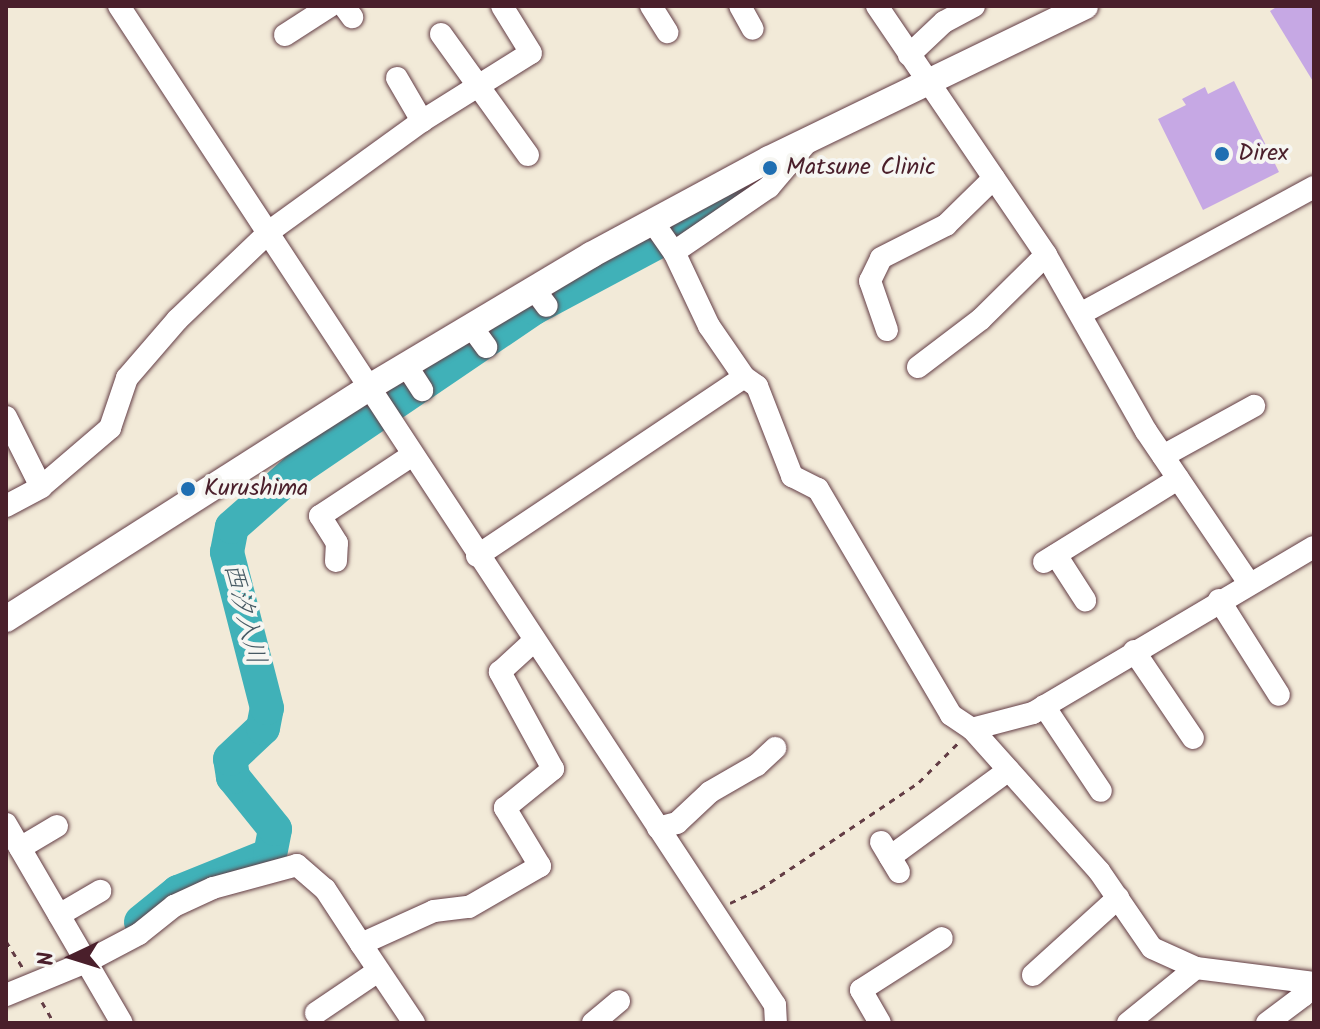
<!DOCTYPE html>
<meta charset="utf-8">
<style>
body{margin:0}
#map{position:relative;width:1320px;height:1029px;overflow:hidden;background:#f2ead8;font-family:Kalam,"Klee One",sans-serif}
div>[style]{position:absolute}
.river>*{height:34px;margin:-17px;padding:0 17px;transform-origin:17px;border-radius:17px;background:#40b1b8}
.building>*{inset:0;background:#c6a8e4}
.path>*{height:3px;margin-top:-1.5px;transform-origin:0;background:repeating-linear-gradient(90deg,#633d45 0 6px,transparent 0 12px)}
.roads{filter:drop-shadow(0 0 2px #633d45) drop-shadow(0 0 2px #633d45)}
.minor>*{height:22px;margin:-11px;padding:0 11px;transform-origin:11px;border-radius:11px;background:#fff}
.tertiary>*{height:26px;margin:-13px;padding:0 13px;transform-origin:13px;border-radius:13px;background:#fff}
.dots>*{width:22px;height:22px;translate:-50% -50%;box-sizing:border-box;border:4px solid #f6f6f2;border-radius:50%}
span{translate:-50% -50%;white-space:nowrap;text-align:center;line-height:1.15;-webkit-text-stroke:8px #f6f6f2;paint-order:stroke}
.poi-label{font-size:24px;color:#4a1f2b}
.left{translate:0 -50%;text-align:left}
.water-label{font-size:26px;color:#465963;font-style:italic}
.frame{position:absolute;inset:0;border:8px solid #4a1f2b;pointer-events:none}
.north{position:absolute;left:32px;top:917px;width:80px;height:80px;-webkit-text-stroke:6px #f6f6f2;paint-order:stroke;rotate:266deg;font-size:22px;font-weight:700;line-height:32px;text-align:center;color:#4a1f2b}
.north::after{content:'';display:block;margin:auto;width:28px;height:36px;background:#4a1f2b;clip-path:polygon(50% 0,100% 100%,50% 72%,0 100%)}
</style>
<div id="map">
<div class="river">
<i style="left:141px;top:922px;width:48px;rotate:-39deg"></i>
<i style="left:178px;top:892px;width:99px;rotate:-21.9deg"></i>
<i style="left:270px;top:855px;width:26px;rotate:-79deg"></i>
<i style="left:275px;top:829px;width:67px;rotate:-128.9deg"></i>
<i style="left:233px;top:777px;width:18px;rotate:-99deg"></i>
<i style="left:230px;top:759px;width:45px;rotate:-43.2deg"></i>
<i style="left:263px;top:728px;width:20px;rotate:-79deg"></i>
<i style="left:267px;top:708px;width:161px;rotate:-104.4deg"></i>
<i style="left:227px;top:552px;width:25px;rotate:-79deg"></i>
<i style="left:232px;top:527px;width:91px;rotate:-41.4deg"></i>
<i style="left:300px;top:467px;width:283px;rotate:-34.2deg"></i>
<i style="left:534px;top:308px;width:231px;rotate:-28.1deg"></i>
</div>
<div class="building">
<i style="clip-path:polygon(1278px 6px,1314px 6px,1314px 83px,1270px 11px)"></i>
<i style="clip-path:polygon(1234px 81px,1279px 172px,1203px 210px,1158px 119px,1186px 105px,1182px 99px,1205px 87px,1208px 94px)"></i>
</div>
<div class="path">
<i style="left:730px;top:903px;width:33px;rotate:-25deg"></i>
<i style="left:760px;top:889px;width:192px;rotate:-33.9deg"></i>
<i style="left:919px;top:782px;width:55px;rotate:-45deg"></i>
<i style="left:6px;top:941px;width:32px;rotate:58deg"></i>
<i style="left:42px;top:1002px;width:24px;rotate:60deg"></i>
</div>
<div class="roads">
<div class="minor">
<i style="left:119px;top:6px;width:1195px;rotate:56.71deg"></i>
<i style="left:775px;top:1005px;width:18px;rotate:87deg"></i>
<i style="left:344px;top:6px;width:14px;rotate:54deg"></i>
<i style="left:651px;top:6px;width:31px;rotate:58deg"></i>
<i style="left:740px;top:6px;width:26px;rotate:61deg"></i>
<i style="left:877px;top:6px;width:301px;rotate:55.8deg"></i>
<i style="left:1046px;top:255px;width:202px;rotate:60.4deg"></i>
<i style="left:1146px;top:431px;width:184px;rotate:55.9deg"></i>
<i style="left:441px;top:34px;width:149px;rotate:54.3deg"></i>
<i style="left:285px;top:35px;width:54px;rotate:-32.8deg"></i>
<i style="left:909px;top:55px;width:48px;rotate:-43.3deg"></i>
<i style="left:944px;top:22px;width:34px;rotate:-28deg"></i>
<i style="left:397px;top:78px;width:50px;rotate:59.8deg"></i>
<i style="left:652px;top:221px;width:38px;rotate:55deg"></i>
<i style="left:674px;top:252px;width:82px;rotate:64.7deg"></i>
<i style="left:709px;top:326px;width:62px;rotate:55.5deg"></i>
<i style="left:674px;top:252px;width:115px;rotate:-34.4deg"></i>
<i style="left:769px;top:187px;width:59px;rotate:-49.8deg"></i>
<i style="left:534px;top:289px;width:21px;rotate:53deg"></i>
<i style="left:1082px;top:313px;width:264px;rotate:-28.5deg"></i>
<i style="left:471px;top:326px;width:26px;rotate:54deg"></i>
<i style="left:887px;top:330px;width:52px;rotate:-109.1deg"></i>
<i style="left:870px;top:281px;width:25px;rotate:-64deg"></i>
<i style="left:881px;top:258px;width:73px;rotate:-26.9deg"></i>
<i style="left:946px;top:225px;width:67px;rotate:-44.4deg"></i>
<i style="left:406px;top:365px;width:30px;rotate:57deg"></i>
<i style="left:918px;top:367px;width:79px;rotate:-37.3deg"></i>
<i style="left:981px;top:319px;width:91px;rotate:-44.6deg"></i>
<i style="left:6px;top:417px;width:78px;rotate:63.4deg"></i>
<i style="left:1163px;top:456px;width:104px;rotate:-28.8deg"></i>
<i style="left:6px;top:506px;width:40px;rotate:-28deg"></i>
<i style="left:41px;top:487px;width:91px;rotate:-40.5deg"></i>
<i style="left:110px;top:428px;width:53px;rotate:-71.2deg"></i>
<i style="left:127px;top:378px;width:77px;rotate:-49.2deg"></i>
<i style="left:177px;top:320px;width:129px;rotate:-43.7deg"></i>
<i style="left:270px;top:231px;width:188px;rotate:-35.9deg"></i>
<i style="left:422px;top:121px;width:128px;rotate:-32deg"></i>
<i style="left:531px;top:53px;width:55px;rotate:-121.7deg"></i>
<i style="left:1056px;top:555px;width:54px;rotate:57.2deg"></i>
<i style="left:477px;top:556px;width:321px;rotate:-33.8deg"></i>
<i style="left:744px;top:377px;width:16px;rotate:35deg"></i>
<i style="left:757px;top:386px;width:97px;rotate:68.7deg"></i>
<i style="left:792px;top:476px;width:29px;rotate:27deg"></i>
<i style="left:818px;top:489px;width:262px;rotate:59.5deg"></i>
<i style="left:951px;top:715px;width:25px;rotate:34deg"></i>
<i style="left:972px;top:729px;width:191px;rotate:48.2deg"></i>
<i style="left:1099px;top:871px;width:93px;rotate:55.5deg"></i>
<i style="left:1152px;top:948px;width:48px;rotate:24.4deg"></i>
<i style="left:1196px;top:968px;width:119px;rotate:7.2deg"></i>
<i style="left:336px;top:561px;width:18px;rotate:-87deg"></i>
<i style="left:337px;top:543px;width:32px;rotate:-122deg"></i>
<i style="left:320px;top:516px;width:109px;rotate:-33.4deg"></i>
<i style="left:1044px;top:562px;width:158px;rotate:-31.8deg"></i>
<i style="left:1219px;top:600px;width:112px;rotate:57.7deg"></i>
<i style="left:1134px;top:651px;width:105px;rotate:55.9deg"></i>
<i style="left:1044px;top:706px;width:102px;rotate:56.2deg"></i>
<i style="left:972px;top:729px;width:63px;rotate:-14.7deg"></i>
<i style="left:1033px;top:713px;width:326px;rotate:-30.6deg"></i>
<i style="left:6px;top:824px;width:230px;rotate:59.8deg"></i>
<i style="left:658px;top:828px;width:20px;rotate:-15deg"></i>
<i style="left:677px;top:823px;width:45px;rotate:-43.2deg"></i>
<i style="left:710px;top:792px;width:54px;rotate:-29.9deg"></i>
<i style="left:757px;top:765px;width:25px;rotate:-43deg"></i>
<i style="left:881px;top:842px;width:35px;rotate:59deg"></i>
<i style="left:20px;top:848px;width:43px;rotate:-30.7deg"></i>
<i style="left:890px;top:857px;width:147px;rotate:-36.2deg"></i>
<i style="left:59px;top:915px;width:48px;rotate:-30.3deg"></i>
<i style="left:361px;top:944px;width:95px;rotate:56.1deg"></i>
<i style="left:1033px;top:975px;width:115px;rotate:-42.2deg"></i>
<i style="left:6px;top:995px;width:87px;rotate:-22.4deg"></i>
<i style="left:86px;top:962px;width:60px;rotate:-27.8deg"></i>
<i style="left:139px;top:934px;width:45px;rotate:-38.7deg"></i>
<i style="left:174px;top:906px;width:43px;rotate:-24.8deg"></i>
<i style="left:213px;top:888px;width:87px;rotate:-15.3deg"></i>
<i style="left:297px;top:865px;width:37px;rotate:41deg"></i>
<i style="left:325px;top:889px;width:66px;rotate:56.8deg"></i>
<i style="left:361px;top:944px;width:80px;rotate:-24.3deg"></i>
<i style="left:434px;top:911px;width:35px;rotate:-7deg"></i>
<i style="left:469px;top:907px;width:82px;rotate:-30deg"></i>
<i style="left:540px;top:866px;width:68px;rotate:-121.1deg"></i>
<i style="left:505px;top:808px;width:62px;rotate:-39.1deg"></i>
<i style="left:553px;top:769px;width:111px;rotate:-118.7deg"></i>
<i style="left:500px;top:672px;width:46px;rotate:-42.4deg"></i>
<i style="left:316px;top:1013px;width:75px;rotate:-34.1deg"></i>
<i style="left:593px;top:1023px;width:34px;rotate:-40deg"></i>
<i style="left:880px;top:1023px;width:38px;rotate:-120deg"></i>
<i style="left:861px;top:990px;width:96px;rotate:-32.7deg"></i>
<i style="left:1128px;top:1023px;width:87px;rotate:-39deg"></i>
<i style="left:1267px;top:1023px;width:45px;rotate:-36.9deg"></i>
<i style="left:1303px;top:996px;width:14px;rotate:-86deg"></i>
</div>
<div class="tertiary">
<i style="left:6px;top:619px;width:429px;rotate:-32.5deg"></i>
<i style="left:368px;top:388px;width:260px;rotate:-30.8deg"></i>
<i style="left:591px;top:255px;width:202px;rotate:-28.3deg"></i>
<i style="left:769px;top:159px;width:351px;rotate:-25.8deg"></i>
</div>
</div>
<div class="dots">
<i style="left:1222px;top:154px;background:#1f6fb2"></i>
<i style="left:770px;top:168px;background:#1f6fb2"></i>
<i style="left:188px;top:489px;background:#1f6fb2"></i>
</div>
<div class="poi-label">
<span class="left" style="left:1238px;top:154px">Direx</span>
<span class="left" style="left:786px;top:168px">Matsune Clinic</span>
<span class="left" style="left:204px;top:489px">Kurushima</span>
</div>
<div class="water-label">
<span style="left:243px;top:614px;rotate:76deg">西汐入川</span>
</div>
<div class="frame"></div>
<div class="north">N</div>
</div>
